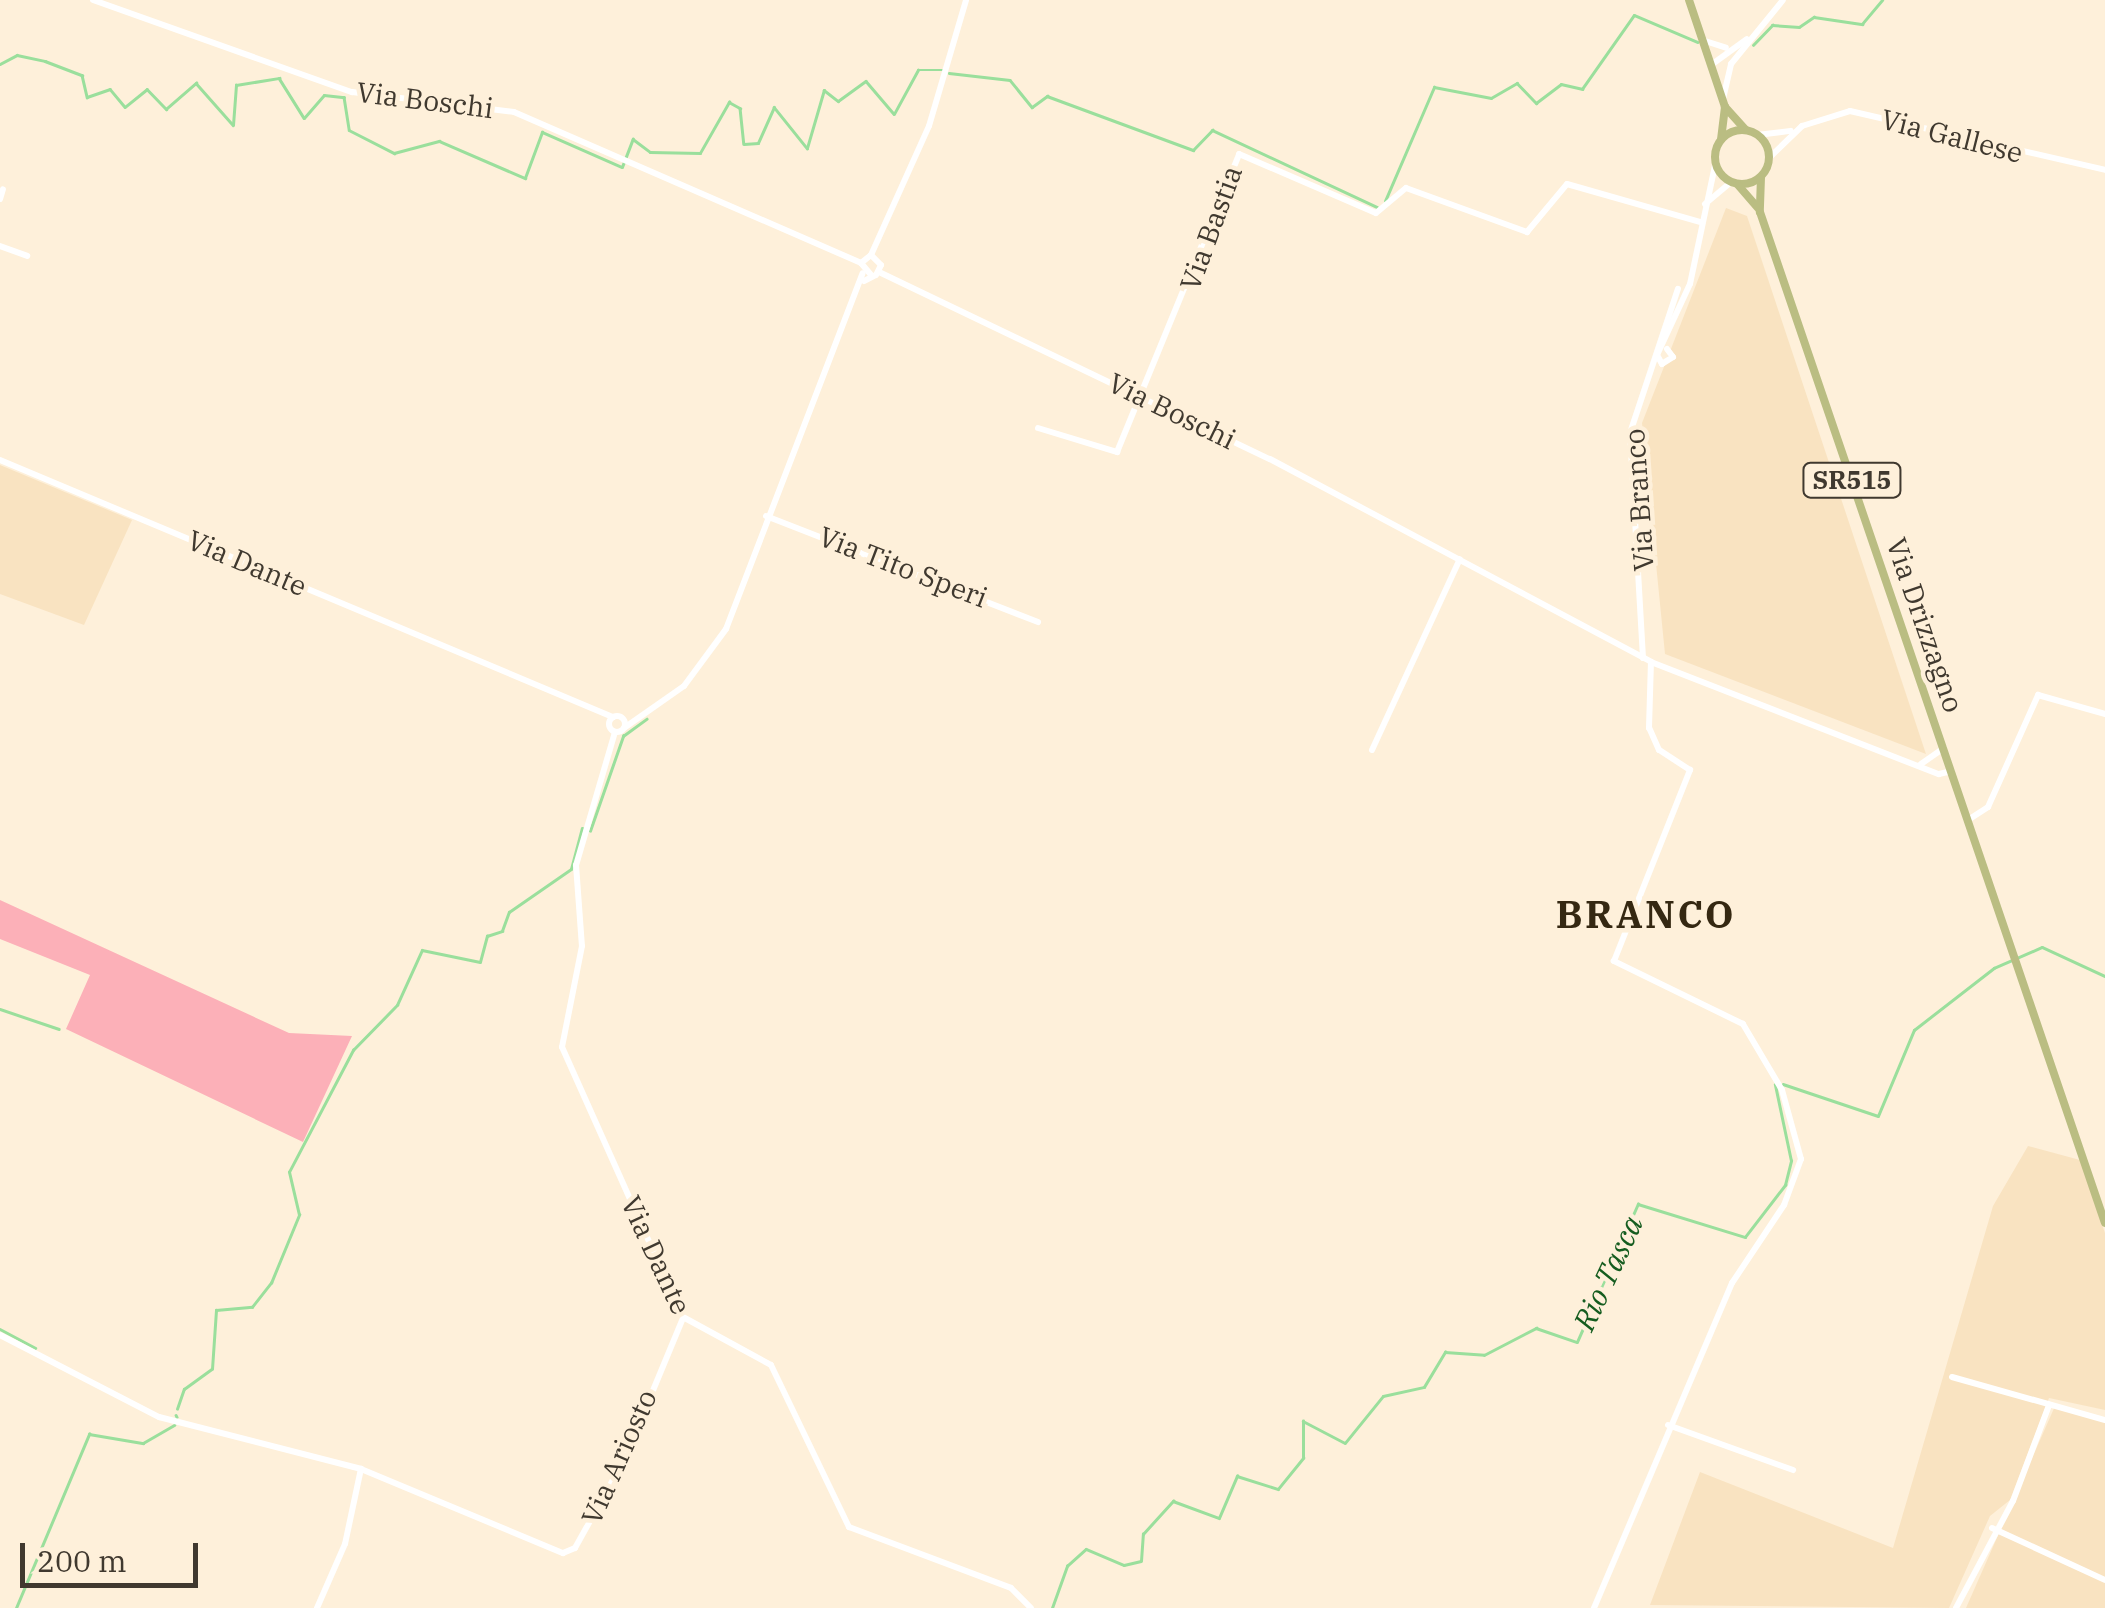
<!DOCTYPE html>
<style>
body{margin:0}
#map{position:relative;width:2105px;height:1608px;overflow:hidden;background:#fef0da;font-family:"IBM Plex Serif",serif}
div>[style]{position:absolute}
.built>*{inset:0;background:#f9e3c1}
.green>*{inset:0;background:#fcb0b8}
.stream>*{height:2.5px;margin:-1.25px;padding:0 1.25px;transform-origin:1.25px;border-radius:1.25px;background:#9adf9c}
.minor>*{height:6px;margin:-3px;padding:0 3px;transform-origin:3px;border-radius:3px;background:#fff}
.minor>.ring{margin:-3px;padding:0;box-sizing:content-box;background:none;border:6px solid #fff;border-radius:50%}
.major>*{height:8px;margin:-4px;padding:0 4px;transform-origin:4px;border-radius:4px;background:#babd82}
.major>.ring{margin:-4px;padding:0;box-sizing:content-box;background:none;border:8px solid #babd82;border-radius:50%}
span{translate:-50% -50%;white-space:nowrap;text-align:center;line-height:1.15;-webkit-text-stroke:9px #fef0da;paint-order:stroke}
.shield-label span{padding:2px 8px;background:#fef0da;border:2px solid;border-radius:8px;-webkit-text-stroke-width:0}
.shield-label{font-size:25px;color:#40392f;font-weight:700}
.street-label{font-size:28px;color:#40392f}
.water-label{font-size:30px;color:#155c1f;font-style:italic}
.district-label{font-size:38px;color:#352812;font-weight:700;letter-spacing:2.5px}
.scale{position:absolute;left:20px;top:1543px;width:178px;height:45px;box-sizing:border-box;border:5px solid #40392f;border-top:0;padding-left:12px;font-size:30px;line-height:35px;white-space:nowrap;color:#40392f;-webkit-text-stroke:8px #fef0da;paint-order:stroke}
</style>
<div id="map">
<div class="built">
<i style="clip-path:polygon(1726px 208px,1747px 216px,1926px 754px,1665px 654px,1642px 423px)"></i>
<i style="clip-path:polygon(0 465px,132px 520px,84px 625px,0 594px)"></i>
<i style="clip-path:polygon(2028px 1146px,2080px 1160px,2105px 1233px,2105px 1410px,2049px 1398px,2010px 1500px,1990px 1516px,1949px 1608px,1650px 1605px,1700px 1472px,1893px 1548px,1993px 1206px)"></i>
<i style="clip-path:polygon(2055px 1406px,2105px 1419px,2105px 1608px,1966px 1608px)"></i>
</div>
<div class="green">
<i style="clip-path:polygon(0 900px,289px 1033px,352px 1036px,303px 1142px,66px 1029px,90px 975px,0 939px)"></i>
</div>
<div class="stream">
<i style="left:1753px;top:45px;width:28px;rotate:-46deg"></i>
<i style="left:1772px;top:25px;width:27px;rotate:4deg"></i>
<i style="left:1799px;top:27px;width:18px;rotate:-34deg"></i>
<i style="left:1814px;top:17px;width:49px;rotate:8.3deg"></i>
<i style="left:1862px;top:24px;width:31px;rotate:-50deg"></i>
<i style="left:0;top:64px;width:19px;rotate:-28deg"></i>
<i style="left:17px;top:55px;width:29px;rotate:12deg"></i>
<i style="left:45px;top:61px;width:40px;rotate:21deg"></i>
<i style="left:82px;top:75px;width:23px;rotate:77deg"></i>
<i style="left:87px;top:97px;width:24px;rotate:-19deg"></i>
<i style="left:110px;top:89px;width:23px;rotate:50deg"></i>
<i style="left:125px;top:107px;width:28px;rotate:-39deg"></i>
<i style="left:147px;top:89px;width:28px;rotate:46deg"></i>
<i style="left:166px;top:109px;width:40px;rotate:-41deg"></i>
<i style="left:196px;top:83px;width:56px;rotate:48.6deg"></i>
<i style="left:233px;top:125px;width:40px;rotate:-85.7deg"></i>
<i style="left:236px;top:85px;width:44px;rotate:-9.2deg"></i>
<i style="left:279px;top:78px;width:47px;rotate:58deg"></i>
<i style="left:304px;top:118px;width:30px;rotate:-49deg"></i>
<i style="left:324px;top:95px;width:20px;rotate:6deg"></i>
<i style="left:344px;top:97px;width:33px;rotate:81deg"></i>
<i style="left:349px;top:130px;width:51px;rotate:27.1deg"></i>
<i style="left:394px;top:153px;width:47px;rotate:-14.9deg"></i>
<i style="left:439px;top:141px;width:94px;rotate:23.3deg"></i>
<i style="left:525px;top:178px;width:49px;rotate:-69.7deg"></i>
<i style="left:542px;top:132px;width:87px;rotate:23.6deg"></i>
<i style="left:622px;top:167px;width:30px;rotate:-69deg"></i>
<i style="left:633px;top:139px;width:21px;rotate:37deg"></i>
<i style="left:650px;top:152px;width:50px;rotate:1.1deg"></i>
<i style="left:700px;top:153px;width:59px;rotate:-60.4deg"></i>
<i style="left:729px;top:102px;width:13px;rotate:29deg"></i>
<i style="left:740px;top:108px;width:36px;rotate:84deg"></i>
<i style="left:744px;top:144px;width:14px;rotate:-4deg"></i>
<i style="left:758px;top:143px;width:39px;rotate:-66deg"></i>
<i style="left:774px;top:107px;width:53px;rotate:51.2deg"></i>
<i style="left:807px;top:148px;width:60px;rotate:-73.7deg"></i>
<i style="left:824px;top:90px;width:18px;rotate:38deg"></i>
<i style="left:838px;top:101px;width:34px;rotate:-36deg"></i>
<i style="left:866px;top:81px;width:43px;rotate:49.7deg"></i>
<i style="left:894px;top:114px;width:50px;rotate:-61.4deg"></i>
<i style="left:918px;top:70px;width:24px"></i>
<i style="left:949px;top:73px;width:61px;rotate:6.5deg"></i>
<i style="left:1010px;top:80px;width:35px;rotate:51deg"></i>
<i style="left:1032px;top:107px;width:19px;rotate:-36deg"></i>
<i style="left:1047px;top:96px;width:156px;rotate:20.3deg"></i>
<i style="left:1193px;top:150px;width:28px;rotate:-46deg"></i>
<i style="left:1212px;top:130px;width:182px;rotate:25deg"></i>
<i style="left:1385px;top:201px;width:124px;rotate:-66.7deg"></i>
<i style="left:1434px;top:87px;width:58px;rotate:10.9deg"></i>
<i style="left:1491px;top:98px;width:30px;rotate:-30deg"></i>
<i style="left:1517px;top:83px;width:28px;rotate:46deg"></i>
<i style="left:1536px;top:103px;width:31px;rotate:-37deg"></i>
<i style="left:1561px;top:84px;width:22px;rotate:13deg"></i>
<i style="left:1582px;top:89px;width:90px;rotate:-54.9deg"></i>
<i style="left:1634px;top:15px;width:69px;rotate:22.9deg"></i>
<i style="left:590px;top:831px;width:101px;rotate:-70.8deg"></i>
<i style="left:623px;top:736px;width:29px;rotate:-36deg"></i>
<i style="left:0;top:1009px;width:62px;rotate:18.7deg"></i>
<i style="left:1783px;top:1084px;width:100px;rotate:18.6deg"></i>
<i style="left:1878px;top:1116px;width:93px;rotate:-67.3deg"></i>
<i style="left:1914px;top:1030px;width:101px;rotate:-37.8deg"></i>
<i style="left:1994px;top:968px;width:52px;rotate:-23.6deg"></i>
<i style="left:2042px;top:947px;width:69px;rotate:24.7deg"></i>
<i style="left:0;top:1329px;width:40px;rotate:28deg"></i>
<i style="left:177px;top:1409px;width:21px;rotate:-71deg"></i>
<i style="left:184px;top:1389px;width:34px;rotate:-36deg"></i>
<i style="left:212px;top:1369px;width:59px;rotate:-86.1deg"></i>
<i style="left:216px;top:1310px;width:36px;rotate:-5deg"></i>
<i style="left:252px;top:1307px;width:31px;rotate:-52deg"></i>
<i style="left:271px;top:1283px;width:74px;rotate:-67.6deg"></i>
<i style="left:299px;top:1215px;width:44px;rotate:-103.1deg"></i>
<i style="left:289px;top:1172px;width:138px;rotate:-62.3deg"></i>
<i style="left:353px;top:1050px;width:63px;rotate:-45.6deg"></i>
<i style="left:397px;top:1005px;width:60px;rotate:-65.6deg"></i>
<i style="left:422px;top:950px;width:59px;rotate:11.7deg"></i>
<i style="left:480px;top:962px;width:27px;rotate:-75deg"></i>
<i style="left:487px;top:936px;width:16px;rotate:-18deg"></i>
<i style="left:502px;top:931px;width:20px;rotate:-70deg"></i>
<i style="left:509px;top:912px;width:75px;rotate:-34.7deg"></i>
<i style="left:571px;top:869px;width:42px;rotate:-75deg"></i>
<i style="left:176px;top:1415px;width:2px;rotate:63deg"></i>
<i style="left:16px;top:1608px;width:189px;rotate:-67.2deg"></i>
<i style="left:89px;top:1434px;width:55px;rotate:9.5deg"></i>
<i style="left:143px;top:1443px;width:36px;rotate:-30deg"></i>
<i style="left:1052px;top:1608px;width:45px;rotate:-70.3deg"></i>
<i style="left:1067px;top:1566px;width:25px;rotate:-42deg"></i>
<i style="left:1086px;top:1549px;width:41px;rotate:22.8deg"></i>
<i style="left:1124px;top:1565px;width:17px;rotate:-13deg"></i>
<i style="left:1141px;top:1561px;width:27px;rotate:-86deg"></i>
<i style="left:1143px;top:1534px;width:45px;rotate:-47.7deg"></i>
<i style="left:1173px;top:1501px;width:49px;rotate:20.3deg"></i>
<i style="left:1219px;top:1518px;width:46px;rotate:-66.8deg"></i>
<i style="left:1237px;top:1476px;width:43px;rotate:17.6deg"></i>
<i style="left:1278px;top:1489px;width:40px;rotate:-51deg"></i>
<i style="left:1303px;top:1458px;width:37px;rotate:-90deg"></i>
<i style="left:1303px;top:1421px;width:47px;rotate:27.6deg"></i>
<i style="left:1345px;top:1443px;width:60px;rotate:-51deg"></i>
<i style="left:1383px;top:1396px;width:42px;rotate:-12.4deg"></i>
<i style="left:1424px;top:1387px;width:41px;rotate:-59deg"></i>
<i style="left:1445px;top:1352px;width:39px;rotate:4deg"></i>
<i style="left:1484px;top:1355px;width:59px;rotate:-27.4deg"></i>
<i style="left:1536px;top:1328px;width:43px;rotate:18.9deg"></i>
<i style="left:1577px;top:1342px;width:151px;rotate:-66.2deg"></i>
<i style="left:1638px;top:1204px;width:112px;rotate:17.1deg"></i>
<i style="left:1745px;top:1237px;width:66px;rotate:-52.4deg"></i>
<i style="left:1785px;top:1185px;width:25px;rotate:-76deg"></i>
<i style="left:1791px;top:1161px;width:78px;rotate:-101.9deg"></i>
</div>
<div class="minor">
<i style="left:93px;top:0;width:275px;rotate:19.6deg"></i>
<i style="left:352px;top:92px;width:163px;rotate:7deg"></i>
<i style="left:514px;top:112px;width:378px;rotate:23.5deg"></i>
<i style="left:1702px;top:40px;width:25px;rotate:18deg"></i>
<i style="left:1711px;top:65px;width:44px;rotate:-35.8deg"></i>
<i style="left:1723px;top:99px;width:36px;rotate:-77deg"></i>
<i style="left:1731px;top:64px;width:82px;rotate:-50.9deg"></i>
<i style="left:1757px;top:135px;width:34px;rotate:-7deg"></i>
<i style="left:1769px;top:158px;width:46px;rotate:-44.1deg"></i>
<i style="left:1802px;top:126px;width:50px;rotate:-17.4deg"></i>
<i style="left:1850px;top:111px;width:262px;rotate:13deg"></i>
<i style="left:0;top:199px;width:10px;rotate:-73deg"></i>
<i style="left:1705px;top:204px;width:33px;rotate:-40deg"></i>
<i style="left:0;top:246px;width:29px;rotate:20deg"></i>
<i style="left:871px;top:255px;width:141px;rotate:-65.8deg"></i>
<i style="left:929px;top:126px;width:131px;rotate:-73.6deg"></i>
<i style="left:879px;top:272px;width:433px;rotate:25.6deg"></i>
<i style="left:1270px;top:459px;width:432px;rotate:28deg"></i>
<i style="left:1651px;top:662px;width:309px;rotate:21.3deg"></i>
<i style="left:1939px;top:774px;width:13px;rotate:-13deg"></i>
<i style="left:864px;top:281px;width:13px;rotate:-27deg"></i>
<i style="left:876px;top:275px;width:11px;rotate:-63deg"></i>
<i style="left:881px;top:265px;width:14px;rotate:-135deg"></i>
<i style="left:871px;top:255px;width:13px;rotate:141deg"></i>
<i style="left:861px;top:263px;width:17px;rotate:50deg"></i>
<i style="left:1667px;top:349px;width:10px;rotate:53deg"></i>
<i style="left:1673px;top:357px;width:13px;rotate:148deg"></i>
<i style="left:1662px;top:364px;width:10px;rotate:-119deg"></i>
<i style="left:1657px;top:355px;width:78px;rotate:-65.1deg"></i>
<i style="left:1690px;top:284px;width:122px;rotate:-78.1deg"></i>
<i style="left:1038px;top:428px;width:83px;rotate:16.9deg"></i>
<i style="left:1117px;top:452px;width:322px;rotate:-67.7deg"></i>
<i style="left:1239px;top:154px;width:149px;rotate:23.3deg"></i>
<i style="left:1376px;top:213px;width:39px;rotate:-40deg"></i>
<i style="left:1406px;top:188px;width:129px;rotate:20deg"></i>
<i style="left:1527px;top:232px;width:62px;rotate:-50.2deg"></i>
<i style="left:1567px;top:184px;width:138px;rotate:15.9deg"></i>
<i style="left:0;top:460px;width:665px;rotate:22.75deg"></i>
<i style="left:766px;top:516px;width:292px;rotate:21.3deg"></i>
<i style="left:1643px;top:658px;width:225px;rotate:-93.3deg"></i>
<i style="left:1630px;top:433px;width:152px;rotate:-71.6deg"></i>
<i class="ring" style="left:609px;top:716px;width:10px;height:10px"></i>
<i style="left:624px;top:728px;width:73px;rotate:-35deg"></i>
<i style="left:684px;top:686px;width:71px;rotate:-53.6deg"></i>
<i style="left:726px;top:629px;width:381px;rotate:-69deg"></i>
<i style="left:615px;top:732px;width:139px;rotate:106.3deg"></i>
<i style="left:576px;top:865px;width:81px;rotate:85.8deg"></i>
<i style="left:582px;top:946px;width:103px;rotate:101.2deg"></i>
<i style="left:562px;top:1047px;width:296px;rotate:65.9deg"></i>
<i style="left:683px;top:1317px;width:100px;rotate:28.6deg"></i>
<i style="left:771px;top:1365px;width:180px;rotate:64.3deg"></i>
<i style="left:849px;top:1527px;width:173px;rotate:20.6deg"></i>
<i style="left:1011px;top:1588px;width:28px;rotate:45deg"></i>
<i style="left:1372px;top:750px;width:210px;rotate:-65.3deg"></i>
<i style="left:1921px;top:764px;width:28px;rotate:-35deg"></i>
<i style="left:1968px;top:820px;width:24px;rotate:-33deg"></i>
<i style="left:1988px;top:807px;width:123px;rotate:-65.9deg"></i>
<i style="left:2038px;top:695px;width:70px;rotate:15.8deg"></i>
<i style="left:0;top:1335px;width:179px;rotate:27.3deg"></i>
<i style="left:159px;top:1417px;width:209px;rotate:14.4deg"></i>
<i style="left:1952px;top:1377px;width:159px;rotate:15.7deg"></i>
<i style="left:1668px;top:1425px;width:133px;rotate:19.8deg"></i>
<i style="left:1992px;top:1528px;width:124px;rotate:24.7deg"></i>
<i style="left:317px;top:1608px;width:70px;rotate:-66.4deg"></i>
<i style="left:345px;top:1544px;width:77px;rotate:-78deg"></i>
<i style="left:361px;top:1469px;width:219px;rotate:22.6deg"></i>
<i style="left:563px;top:1553px;width:13px;rotate:-23deg"></i>
<i style="left:575px;top:1548px;width:103px;rotate:-60.9deg"></i>
<i style="left:625px;top:1458px;width:152px;rotate:-67.5deg"></i>
<i style="left:1594px;top:1608px;width:353px;rotate:-67deg"></i>
<i style="left:1732px;top:1283px;width:94px;rotate:-56.3deg"></i>
<i style="left:1784px;top:1205px;width:49px;rotate:-69.7deg"></i>
<i style="left:1801px;top:1159px;width:72px;rotate:-105.4deg"></i>
<i style="left:1782px;top:1090px;width:77px;rotate:-120.6deg"></i>
<i style="left:1743px;top:1024px;width:144px;rotate:-154deg"></i>
<i style="left:1614px;top:961px;width:206px;rotate:-68.3deg"></i>
<i style="left:1690px;top:770px;width:37px;rotate:-147deg"></i>
<i style="left:1659px;top:750px;width:24px;rotate:-114deg"></i>
<i style="left:1649px;top:728px;width:66px;rotate:-88.3deg"></i>
<i style="left:1956px;top:1608px;width:121px;rotate:-62deg"></i>
<i style="left:2013px;top:1501px;width:103px;rotate:-69.4deg"></i>
</div>
<div class="major">
<i style="left:1689px;top:0;width:113px;rotate:71.4deg"></i>
<i style="left:1725px;top:107px;width:32px;rotate:97deg"></i>
<i style="left:1725px;top:107px;width:30px;rotate:48deg"></i>
<i class="ring" style="left:1715px;top:130px;width:46px;height:46px"></i>
<i style="left:1761px;top:177px;width:35px;rotate:92deg"></i>
<i style="left:1760px;top:212px;width:1068px;rotate:71.16deg"></i>
<i style="left:1738px;top:185px;width:30px;rotate:49deg"></i>
</div>
<div class="shield-label">
<span style="left:1852px;top:480px">SR515</span>
</div>
<div class="street-label">
<span style="left:425px;top:100px;rotate:7deg">Via Boschi</span>
<span style="left:1952px;top:136px;rotate:14deg">Via Gallese</span>
<span style="left:1211px;top:228px;rotate:-70deg">Via Bastia</span>
<span style="left:1172px;top:411px;rotate:26deg">Via Boschi</span>
<span style="left:1639px;top:500px;rotate:-94deg">Via Branco</span>
<span style="left:247px;top:563px;rotate:23deg">Via Dante</span>
<span style="left:903px;top:567px;rotate:21deg">Via Tito Speri</span>
<span style="left:1925px;top:625px;rotate:71deg">Via Drizzagno</span>
<span style="left:656px;top:1255px;rotate:65deg">Via Dante</span>
<span style="left:619px;top:1457px;rotate:-66deg">Via Ariosto</span>
</div>
<div class="water-label">
<span style="left:1608px;top:1273px;rotate:-65deg">Rio Tasca</span>
</div>
<div class="district-label">
<span style="left:1646px;top:914px">BRANCO</span>
</div>
<div class="scale">200 m</div>
</div>
